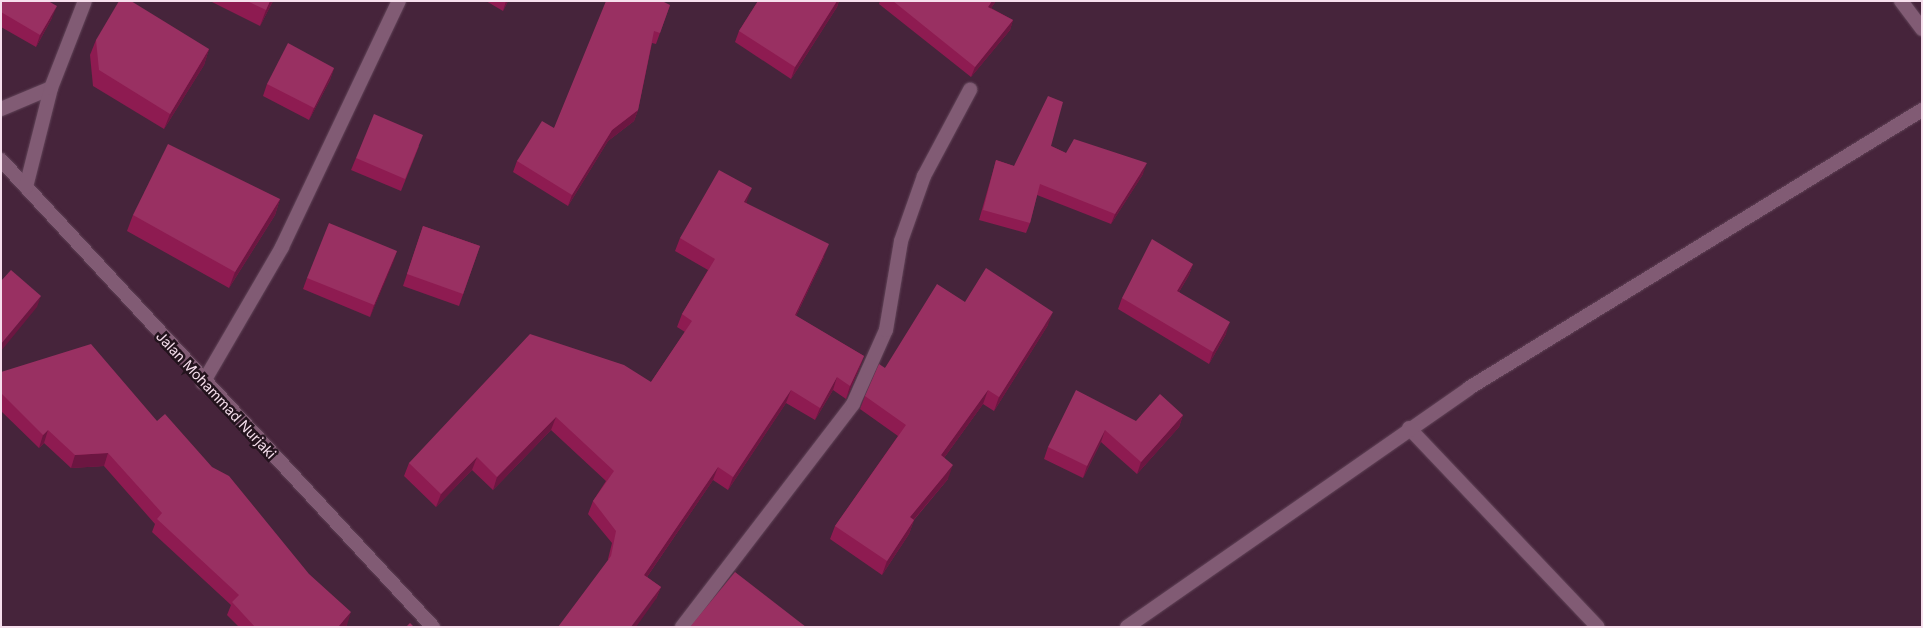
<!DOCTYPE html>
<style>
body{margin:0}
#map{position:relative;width:1923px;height:628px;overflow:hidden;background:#46243b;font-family:Inter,sans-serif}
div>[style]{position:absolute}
.roads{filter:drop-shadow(0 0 1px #604357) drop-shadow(0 0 1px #604357)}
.minor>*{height:14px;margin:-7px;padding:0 7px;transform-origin:7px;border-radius:7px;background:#815b74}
.tertiary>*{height:14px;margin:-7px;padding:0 7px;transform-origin:7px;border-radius:7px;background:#815b74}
.wall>*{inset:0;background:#8e1b51}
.shaded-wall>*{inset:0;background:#6c1641}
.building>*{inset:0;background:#993062}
span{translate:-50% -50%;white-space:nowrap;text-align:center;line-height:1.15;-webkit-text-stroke:5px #23131d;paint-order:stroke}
.street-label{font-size:14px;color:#f6dfed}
.frame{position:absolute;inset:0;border:2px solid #f6dfed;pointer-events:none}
</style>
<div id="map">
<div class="roads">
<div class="minor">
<i style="left:203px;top:383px;width:157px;rotate:-59.8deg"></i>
<i style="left:282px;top:247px;width:272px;rotate:-64.6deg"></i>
<i style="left:1409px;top:428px;width:274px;rotate:46.5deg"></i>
<i style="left:682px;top:627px;width:281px;rotate:-52.5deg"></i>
<i style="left:853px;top:404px;width:81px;rotate:-66deg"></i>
<i style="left:886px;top:330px;width:90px;rotate:-80.4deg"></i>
<i style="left:901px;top:241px;width:69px;rotate:-70.5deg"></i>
<i style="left:924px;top:176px;width:98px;rotate:-61.9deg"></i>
</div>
<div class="tertiary">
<i style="left:1901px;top:1px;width:35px;rotate:53deg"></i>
<i style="left:1px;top:109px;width:54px;rotate:-22.8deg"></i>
<i style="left:1px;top:160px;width:636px;rotate:47.23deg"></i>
<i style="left:26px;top:187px;width:102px;rotate:-75.8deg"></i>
<i style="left:51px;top:88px;width:93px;rotate:-68.7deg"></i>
<i style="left:1127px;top:627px;width:417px;rotate:-34.9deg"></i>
<i style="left:1469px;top:388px;width:532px;rotate:-31.54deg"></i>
</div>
</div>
<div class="wall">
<i style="clip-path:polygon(1px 1px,52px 18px,36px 47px,1px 27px)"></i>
<i style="clip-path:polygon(210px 1px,273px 1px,260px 26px)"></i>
<i style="clip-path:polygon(486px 1px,508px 1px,503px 11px)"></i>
<i style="clip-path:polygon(758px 1px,839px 1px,837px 7px,791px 79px,735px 42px,739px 31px)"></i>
<i style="clip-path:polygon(880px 1px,996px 1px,991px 8px,1013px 20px,1010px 30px,971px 77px,879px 4px)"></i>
<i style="clip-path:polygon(670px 5px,656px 44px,652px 43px,638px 110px,634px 121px,608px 141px,568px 206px,513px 172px,517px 161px,554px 128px)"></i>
<i style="clip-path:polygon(96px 40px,209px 49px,204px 65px,164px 129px,93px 86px,90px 55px)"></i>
<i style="clip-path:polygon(334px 68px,330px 80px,309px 120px,263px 96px,267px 84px)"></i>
<i style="clip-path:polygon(419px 146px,401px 191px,351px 170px,356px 158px)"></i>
<i style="clip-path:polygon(1051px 146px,1066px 153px,1143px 174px,1111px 224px,1037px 195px,1030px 223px,1026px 233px,979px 220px,993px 171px,996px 160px,1014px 166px)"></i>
<i style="clip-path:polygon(280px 199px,275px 215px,229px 288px,127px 231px,133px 215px)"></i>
<i style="clip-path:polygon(747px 201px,746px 203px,824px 257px,796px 316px,864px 356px,859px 369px,846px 399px,833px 390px,815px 420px,786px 403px,728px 490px,713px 480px,647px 577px,661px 587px,656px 599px,608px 559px,612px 543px,588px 514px,593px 501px,606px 481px,551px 430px,493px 490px,472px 470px,436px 507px,404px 476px,409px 463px,651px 382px,685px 332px,677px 327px,682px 314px,708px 270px,675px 251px,680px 238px)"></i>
<i style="clip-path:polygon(423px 226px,480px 246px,459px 306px,403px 286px)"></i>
<i style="clip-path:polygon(397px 251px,370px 317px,303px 289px,307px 278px)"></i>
<i style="clip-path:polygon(1193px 264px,1189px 275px,1179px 292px,1226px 334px,1209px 364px,1118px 309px,1122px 298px)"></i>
<i style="clip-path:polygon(965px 302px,1048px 325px,994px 411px,983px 404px,944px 458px,948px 479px,914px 520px,909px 534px,882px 575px,830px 539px,835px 526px,898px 436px,860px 409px,865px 396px,885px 368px)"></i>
<i style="clip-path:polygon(1px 372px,157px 421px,347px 625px,345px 627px,239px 627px,227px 615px,231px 605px,152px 532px,155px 524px,104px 466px,71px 468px,44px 443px,39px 448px,1px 411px)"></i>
<i style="clip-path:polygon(1183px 415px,1179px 427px,1137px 474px,1101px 442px,1083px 478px,1044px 459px,1048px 447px,1136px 421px)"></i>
</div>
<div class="shaded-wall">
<i style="clip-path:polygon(270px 1px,273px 1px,260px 26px,266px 10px)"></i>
<i style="clip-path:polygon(506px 1px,508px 1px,503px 11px)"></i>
<i style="clip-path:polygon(837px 1px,839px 1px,837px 7px,791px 79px,795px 67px)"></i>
<i style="clip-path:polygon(992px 1px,996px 1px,985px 17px,988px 7px)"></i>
<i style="clip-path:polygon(57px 6px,52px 18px,36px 47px,40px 35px)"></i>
<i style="clip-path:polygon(1013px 20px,1010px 30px,971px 77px,975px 67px)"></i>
<i style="clip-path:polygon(209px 49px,204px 65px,164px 129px,170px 114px)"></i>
<i style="clip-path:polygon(334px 68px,330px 80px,309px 120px,314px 108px)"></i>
<i style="clip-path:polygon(638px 110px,634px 121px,608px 141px,568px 206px,572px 195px,612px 130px)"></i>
<i style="clip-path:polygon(1147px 163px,1143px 174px,1111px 224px,1115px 214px)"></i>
<i style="clip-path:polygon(752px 188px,747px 201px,739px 215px,744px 202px)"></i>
<i style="clip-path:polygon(280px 199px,275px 215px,229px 288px,235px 272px)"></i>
<i style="clip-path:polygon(829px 244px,824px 257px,790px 328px,795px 315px)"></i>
<i style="clip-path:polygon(397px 251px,393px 263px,370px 317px,374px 305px)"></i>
<i style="clip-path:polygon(1193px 264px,1189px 275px,1173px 302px,1177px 291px)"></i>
<i style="clip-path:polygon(41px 296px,37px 307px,1px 351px,1px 344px)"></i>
<i style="clip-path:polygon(1053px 312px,1048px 325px,994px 411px,999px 397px)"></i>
<i style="clip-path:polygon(1230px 322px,1226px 334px,1209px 364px,1213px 352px)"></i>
<i style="clip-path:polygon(864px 356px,859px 369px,846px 399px,850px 386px)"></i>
<i style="clip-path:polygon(837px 377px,833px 390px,815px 420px,820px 408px)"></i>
<i style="clip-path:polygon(791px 390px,786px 403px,728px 490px,733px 477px)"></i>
<i style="clip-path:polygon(988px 390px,983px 404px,936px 469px,941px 455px)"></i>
<i style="clip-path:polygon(1183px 415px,1179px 427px,1137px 474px,1141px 462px)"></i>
<i style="clip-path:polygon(556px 417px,551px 430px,493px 490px,497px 477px)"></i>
<i style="clip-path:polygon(48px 430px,44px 443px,39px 448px,43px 435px)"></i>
<i style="clip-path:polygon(1105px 430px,1101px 442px,1083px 478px,1087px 466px)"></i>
<i style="clip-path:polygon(108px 453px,104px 466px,71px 468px,75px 455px)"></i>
<i style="clip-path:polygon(477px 457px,472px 470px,436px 507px,441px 494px)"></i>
<i style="clip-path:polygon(953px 465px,948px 479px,904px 531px,910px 517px)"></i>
<i style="clip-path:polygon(718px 467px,713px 480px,640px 587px,644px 575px)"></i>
<i style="clip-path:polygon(914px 520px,909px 534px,882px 575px,887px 561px)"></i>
<i style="clip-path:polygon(661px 587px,656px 599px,636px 627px,631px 627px)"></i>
<i style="clip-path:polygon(351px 612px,347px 625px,345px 627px,338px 627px)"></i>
</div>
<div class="building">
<i style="clip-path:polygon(1px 1px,48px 1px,57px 6px,40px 35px,1px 12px)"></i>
<i style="clip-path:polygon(119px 1px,131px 1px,209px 49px,170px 114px,99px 70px,96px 40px)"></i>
<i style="clip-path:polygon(247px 1px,270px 1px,266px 10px)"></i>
<i style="clip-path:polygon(606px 1px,662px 1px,670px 5px,660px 33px,654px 31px,638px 110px,612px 130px,572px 195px,517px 161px,542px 121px,554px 128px)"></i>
<i style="clip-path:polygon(758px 1px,837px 1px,795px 67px,739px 31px)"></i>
<i style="clip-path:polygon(893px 1px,992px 1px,988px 7px,1013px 20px,975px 67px)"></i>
<i style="clip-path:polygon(288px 43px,334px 68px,314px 108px,267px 84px)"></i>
<i style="clip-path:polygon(1048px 96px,1063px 102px,1051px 146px,1066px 153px,1074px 139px,1147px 163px,1115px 214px,1040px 184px,1030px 223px,983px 210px,996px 160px,1014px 166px)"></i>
<i style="clip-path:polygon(374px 114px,423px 135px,405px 179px,356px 158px)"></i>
<i style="clip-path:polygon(168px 144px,280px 199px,235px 272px,133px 215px)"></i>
<i style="clip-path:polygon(719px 170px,752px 188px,744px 202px,829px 244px,795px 315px,864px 356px,850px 386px,837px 377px,820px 408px,791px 390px,733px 477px,718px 467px,644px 575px,661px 587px,631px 627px,558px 627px,611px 556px,616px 531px,593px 501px,614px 471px,556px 417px,497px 477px,477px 457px,441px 494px,409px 463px,530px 334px,624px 365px,651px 382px,692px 321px,682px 314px,715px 259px,680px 238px)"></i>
<i style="clip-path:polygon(329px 223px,397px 251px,374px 305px,307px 278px)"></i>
<i style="clip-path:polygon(423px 226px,480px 246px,463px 294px,407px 274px)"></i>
<i style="clip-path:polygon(1152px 239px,1193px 264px,1177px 291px,1230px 322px,1213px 352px,1122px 298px)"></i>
<i style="clip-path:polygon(986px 268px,1053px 312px,999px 397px,988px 390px,941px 455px,953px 465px,910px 517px,914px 520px,887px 561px,835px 526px,906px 425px,865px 396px,879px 364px,885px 368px,937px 284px,965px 302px)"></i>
<i style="clip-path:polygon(11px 270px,41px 296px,1px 344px,1px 281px)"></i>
<i style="clip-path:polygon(91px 344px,157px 421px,165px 414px,212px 467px,229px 476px,309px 574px,351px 612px,338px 627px,255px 627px,232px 602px,239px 595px,157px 519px,162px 513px,108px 453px,75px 455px,48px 430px,43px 435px,1px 393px,1px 372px)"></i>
<i style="clip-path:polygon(1076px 390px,1136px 421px,1160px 394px,1183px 415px,1141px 462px,1105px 430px,1087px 466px,1048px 447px)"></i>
<i style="clip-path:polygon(735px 572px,806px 627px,690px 627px)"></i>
<i style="clip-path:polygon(410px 623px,414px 627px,406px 627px)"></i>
</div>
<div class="street-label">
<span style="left:216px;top:395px;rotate:47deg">Jalan Mohammad Nurjaki</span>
</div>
<div class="frame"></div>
</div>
